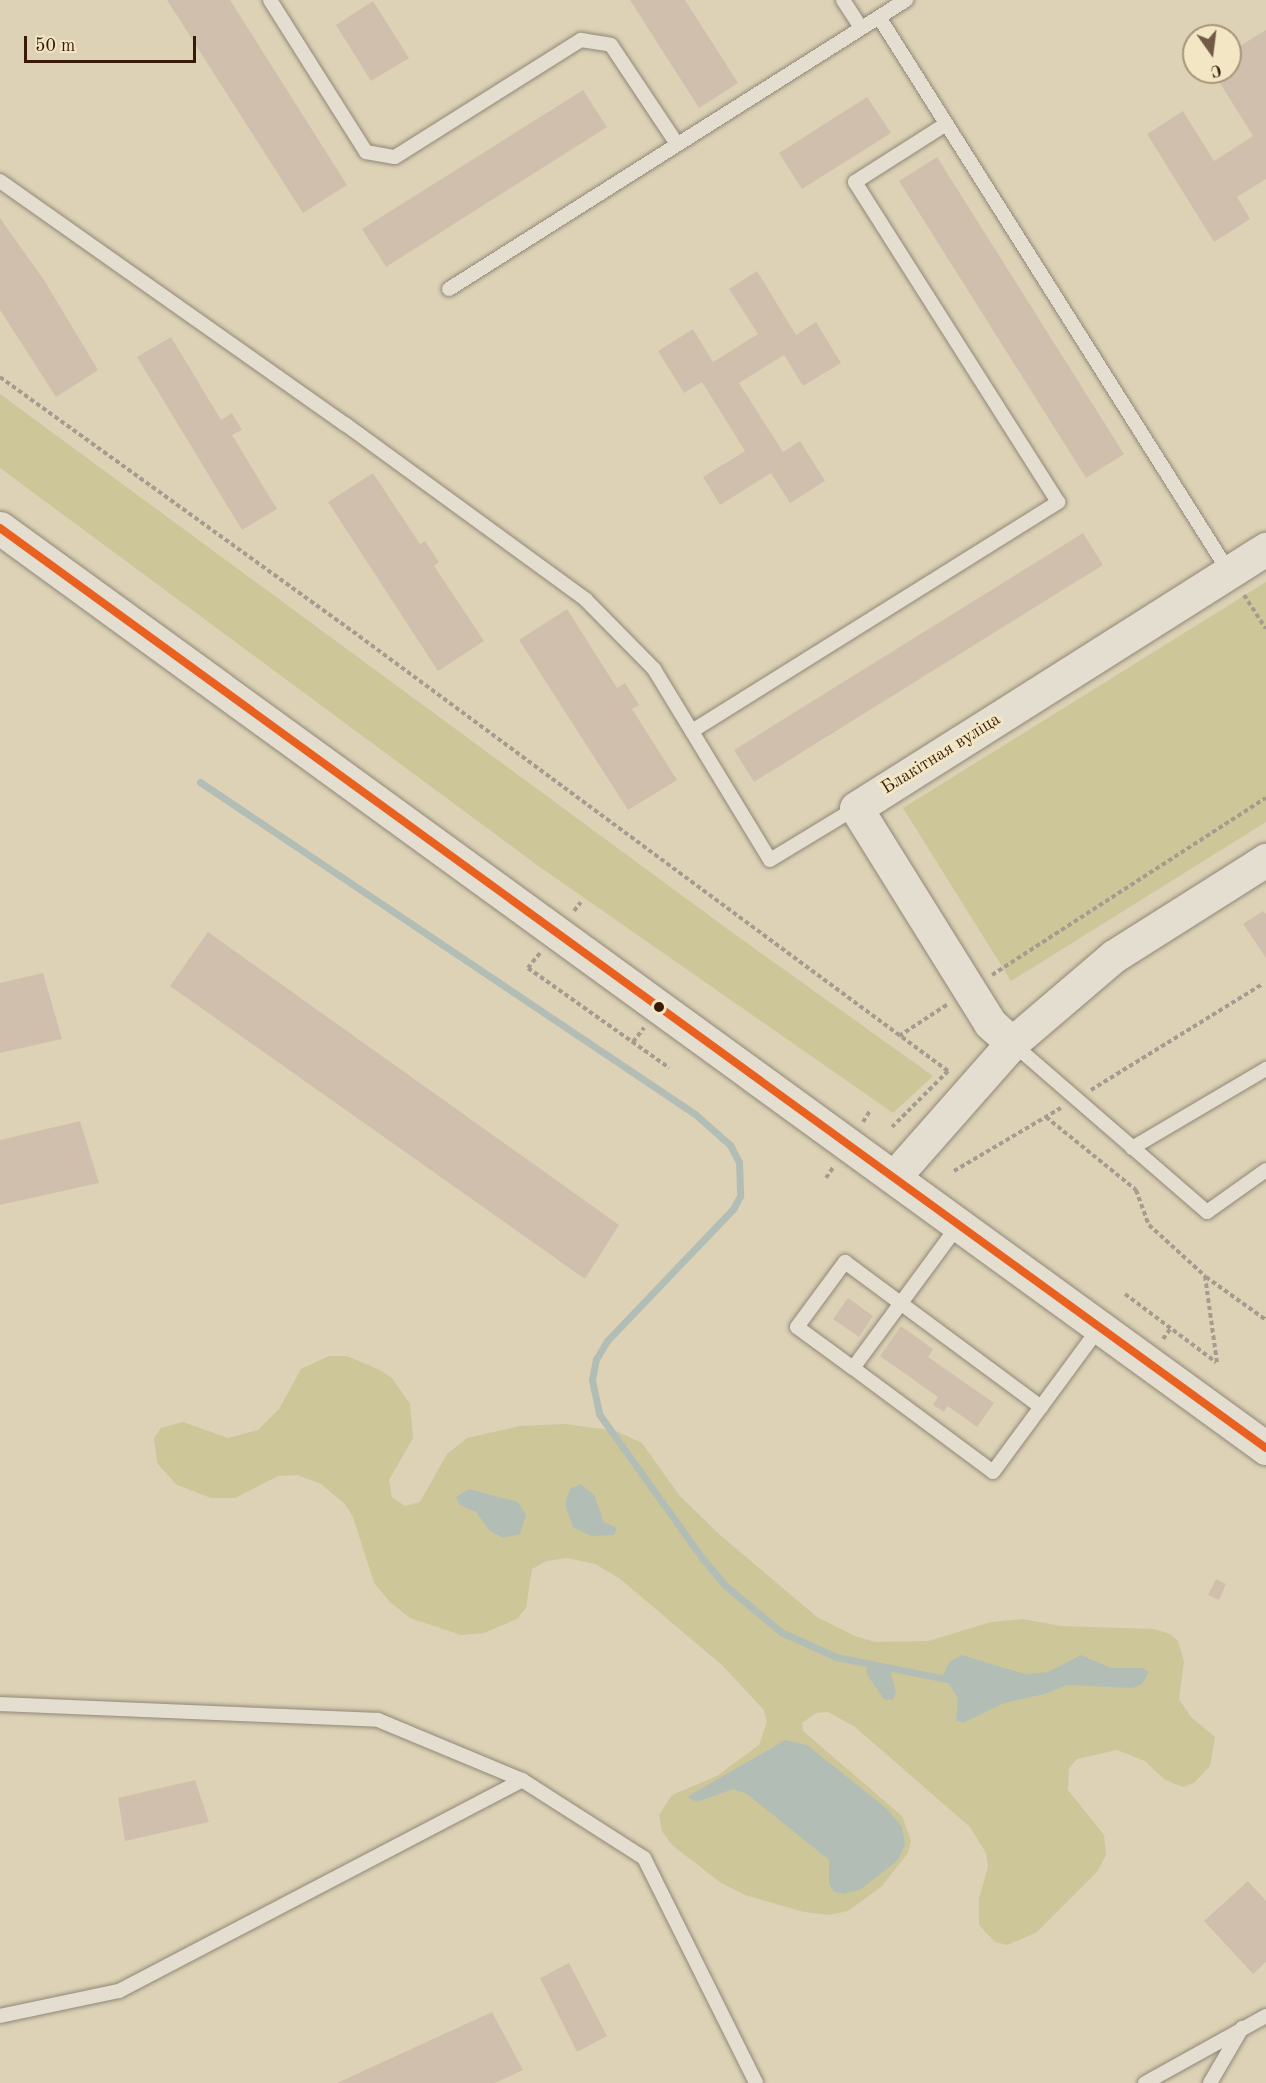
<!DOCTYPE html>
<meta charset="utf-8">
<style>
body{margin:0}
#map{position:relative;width:1266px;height:2083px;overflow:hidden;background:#ddd2b6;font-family:"Old Standard TT",serif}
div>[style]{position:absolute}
.green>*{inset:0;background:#cdc699}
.water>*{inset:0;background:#b2beb5}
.stream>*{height:7px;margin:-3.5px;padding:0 3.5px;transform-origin:3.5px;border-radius:3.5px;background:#b2beb5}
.building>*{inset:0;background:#d1bfae}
.path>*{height:4px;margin-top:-2px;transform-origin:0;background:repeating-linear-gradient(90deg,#a39c8f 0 4.5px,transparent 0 7.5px)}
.roads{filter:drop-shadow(0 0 2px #918776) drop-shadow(0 0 2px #918776)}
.lane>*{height:14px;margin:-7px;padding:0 7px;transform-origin:7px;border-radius:7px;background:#e3ded0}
.secondary>*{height:33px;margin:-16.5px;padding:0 16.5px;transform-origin:16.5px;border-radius:16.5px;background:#e3ded0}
.bus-1>*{height:8px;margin:-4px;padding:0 4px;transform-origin:4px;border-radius:4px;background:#e96121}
.dots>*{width:16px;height:16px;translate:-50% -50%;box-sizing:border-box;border:3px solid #f3e6c5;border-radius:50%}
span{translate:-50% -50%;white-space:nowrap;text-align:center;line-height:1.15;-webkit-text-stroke:6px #f3e6c5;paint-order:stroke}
.street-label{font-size:18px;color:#371b08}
.north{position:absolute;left:1182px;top:24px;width:60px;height:60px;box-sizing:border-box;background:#f3e6c5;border:2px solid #a89579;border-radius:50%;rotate:166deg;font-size:16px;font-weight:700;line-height:24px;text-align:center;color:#371b08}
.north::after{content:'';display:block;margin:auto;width:21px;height:27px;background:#715b45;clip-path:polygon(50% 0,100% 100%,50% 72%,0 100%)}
.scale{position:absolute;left:24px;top:36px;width:172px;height:27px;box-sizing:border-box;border:3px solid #371b08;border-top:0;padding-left:8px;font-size:18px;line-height:21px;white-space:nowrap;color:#371b08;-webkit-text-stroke:4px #f3e6c5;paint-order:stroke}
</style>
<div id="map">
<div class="green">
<i style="clip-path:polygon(0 394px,733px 933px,933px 1076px,893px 1113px,537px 865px,0 468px)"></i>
<i style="clip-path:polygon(1266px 582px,1266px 822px,1011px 981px,903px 808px)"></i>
<i style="clip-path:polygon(329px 1356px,347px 1356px,380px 1370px,392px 1378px,410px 1404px,413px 1438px,389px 1480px,392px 1497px,405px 1506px,420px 1502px,447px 1454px,467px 1438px,520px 1426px,565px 1424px,616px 1431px,642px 1443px,679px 1495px,719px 1534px,817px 1617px,855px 1636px,875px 1642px,928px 1641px,991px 1622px,1023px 1619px,1060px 1626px,1154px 1629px,1170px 1634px,1178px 1641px,1184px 1662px,1179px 1699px,1191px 1717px,1215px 1737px,1210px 1766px,1194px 1783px,1183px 1787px,1165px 1780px,1145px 1761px,1117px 1750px,1077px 1759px,1069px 1768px,1068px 1790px,1104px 1835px,1106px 1855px,1097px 1872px,1036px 1933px,1007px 1945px,995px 1942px,979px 1925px,979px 1898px,988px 1867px,986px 1853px,970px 1827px,855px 1727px,828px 1712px,816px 1713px,802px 1723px,803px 1731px,902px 1816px,911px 1841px,908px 1853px,881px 1887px,848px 1911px,829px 1915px,804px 1912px,745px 1895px,721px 1883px,672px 1845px,662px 1831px,659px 1815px,672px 1795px,717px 1776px,759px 1745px,767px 1722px,763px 1709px,722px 1665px,619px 1578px,595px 1564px,567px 1558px,547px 1561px,532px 1569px,526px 1608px,517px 1619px,484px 1633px,461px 1635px,410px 1618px,390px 1602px,374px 1583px,353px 1517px,345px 1504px,321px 1484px,297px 1475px,278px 1476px,235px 1498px,211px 1498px,177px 1485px,157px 1463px,154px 1438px,161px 1428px,183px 1422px,228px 1438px,258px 1430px,279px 1409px,301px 1369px)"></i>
</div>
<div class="water">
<i style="clip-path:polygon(581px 1484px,594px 1495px,604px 1522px,617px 1528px,614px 1535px,591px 1536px,573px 1527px,565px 1504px,570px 1489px)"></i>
<i style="clip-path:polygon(469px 1489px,518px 1502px,526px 1515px,520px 1534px,503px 1538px,489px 1530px,476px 1512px,460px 1505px,456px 1497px)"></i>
<i style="clip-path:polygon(962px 1655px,1025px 1674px,1048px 1672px,1081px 1655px,1111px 1668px,1142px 1668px,1149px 1672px,1142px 1684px,1133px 1688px,1067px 1685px,1045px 1694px,1004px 1703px,963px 1723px,956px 1720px,958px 1698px,943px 1675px,950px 1661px)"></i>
<i style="clip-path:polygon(873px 1663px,882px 1663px,890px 1669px,896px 1693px,893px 1700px,884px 1699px,867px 1675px,867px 1668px)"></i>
<i style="clip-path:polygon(785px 1740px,807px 1745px,886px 1808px,902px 1827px,905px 1845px,897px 1861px,861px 1889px,844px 1894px,834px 1892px,829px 1883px,829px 1860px,747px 1794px,733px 1789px,697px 1802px,687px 1797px)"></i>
</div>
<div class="stream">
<i style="left:200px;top:782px;width:596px;rotate:33.85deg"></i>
<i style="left:695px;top:1114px;width:47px;rotate:41.5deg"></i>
<i style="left:730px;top:1145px;width:19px;rotate:62deg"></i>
<i style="left:739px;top:1162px;width:34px;rotate:88deg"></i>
<i style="left:740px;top:1196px;width:15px;rotate:118deg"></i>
<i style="left:733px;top:1209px;width:182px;rotate:133.7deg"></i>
<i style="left:607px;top:1341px;width:21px;rotate:121deg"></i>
<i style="left:596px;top:1359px;width:21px;rotate:101deg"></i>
<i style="left:592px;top:1380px;width:35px;rotate:78deg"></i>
<i style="left:599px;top:1414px;width:178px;rotate:54.4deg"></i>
<i style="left:703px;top:1559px;width:35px;rotate:50deg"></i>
<i style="left:726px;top:1586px;width:72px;rotate:39.9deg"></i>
<i style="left:781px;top:1632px;width:60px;rotate:24.4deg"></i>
<i style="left:836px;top:1657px;width:117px;rotate:11.3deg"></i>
</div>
<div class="building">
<i style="clip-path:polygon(167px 0,230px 0,347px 185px,303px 213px)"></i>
<i style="clip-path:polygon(630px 0,685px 0,738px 83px,699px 108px)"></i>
<i style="clip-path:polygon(373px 1px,409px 58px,371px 81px,336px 25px)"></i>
<i style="clip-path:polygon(1266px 30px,1266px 179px,1237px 197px,1250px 219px,1214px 242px,1147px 134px,1183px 111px,1214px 161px,1253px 136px,1213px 72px,1230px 72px,1230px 52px)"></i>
<i style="clip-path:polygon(583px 90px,607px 127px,386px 267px,362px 229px)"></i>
<i style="clip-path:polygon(867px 97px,891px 133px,802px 189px,779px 153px)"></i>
<i style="clip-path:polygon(937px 157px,1124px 454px,1086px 478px,899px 181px)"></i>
<i style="clip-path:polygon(0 218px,44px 280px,98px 370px,56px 397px,0 310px)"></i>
<i style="clip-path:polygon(757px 271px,796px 335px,816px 322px,841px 363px,803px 386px,784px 355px,739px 383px,783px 452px,800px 441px,825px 481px,790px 503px,771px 473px,720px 505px,703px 477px,745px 451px,702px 382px,684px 393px,658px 351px,693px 329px,713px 362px,758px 334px,729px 289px)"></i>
<i style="clip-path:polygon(171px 337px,221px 420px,232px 413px,242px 430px,232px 435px,277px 509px,242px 530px,137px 357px)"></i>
<i style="clip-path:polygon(373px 473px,420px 544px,425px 541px,439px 562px,434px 566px,484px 641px,438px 671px,328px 502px)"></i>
<i style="clip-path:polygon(1083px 533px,1103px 565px,754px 782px,734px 750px)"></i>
<i style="clip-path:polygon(567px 609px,617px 688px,625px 683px,639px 705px,632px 709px,677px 780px,628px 810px,519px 640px)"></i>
<i style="clip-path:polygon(1263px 911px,1266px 914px,1266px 958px,1243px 924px)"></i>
<i style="clip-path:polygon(208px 932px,619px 1225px,585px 1279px,170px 986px)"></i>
<i style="clip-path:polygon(43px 973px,62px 1039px,0 1053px,0 983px)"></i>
<i style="clip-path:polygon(80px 1121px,99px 1183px,0 1205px,0 1140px)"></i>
<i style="clip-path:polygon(848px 1298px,873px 1316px,859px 1337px,833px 1319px)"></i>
<i style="clip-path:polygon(901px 1326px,933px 1349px,928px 1357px,994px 1403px,977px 1427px,948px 1406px,944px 1412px,933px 1405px,938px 1397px,880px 1356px)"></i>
<i style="clip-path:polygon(1216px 1579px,1226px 1584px,1219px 1600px,1208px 1595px)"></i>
<i style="clip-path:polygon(195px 1780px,209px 1822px,125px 1841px,118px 1798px)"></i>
<i style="clip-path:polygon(1248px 1881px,1266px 1901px,1266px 1962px,1253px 1974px,1204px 1921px)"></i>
<i style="clip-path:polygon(569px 1963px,607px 2036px,577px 2052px,540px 1978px)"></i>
<i style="clip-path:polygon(492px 2012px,523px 2070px,495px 2083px,337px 2083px)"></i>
</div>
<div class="path">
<i style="left:0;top:377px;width:443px;rotate:35.8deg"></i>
<i style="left:359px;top:636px;width:732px;rotate:36.45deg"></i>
<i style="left:948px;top:1071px;width:79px;rotate:135deg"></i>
<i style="left:1244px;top:595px;width:40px;rotate:57.1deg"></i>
<i style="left:574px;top:911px;width:11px;rotate:-52deg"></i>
<i style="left:540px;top:953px;width:19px;rotate:129deg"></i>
<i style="left:528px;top:968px;width:173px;rotate:35.3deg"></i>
<i style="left:992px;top:975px;width:326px;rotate:-32.9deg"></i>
<i style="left:899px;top:1036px;width:59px;rotate:-33.1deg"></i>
<i style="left:633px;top:1042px;width:18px;rotate:-52deg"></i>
<i style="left:1091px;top:1090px;width:200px;rotate:-31.7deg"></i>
<i style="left:1046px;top:1117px;width:116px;rotate:39deg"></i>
<i style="left:1136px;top:1190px;width:37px;rotate:70deg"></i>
<i style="left:1149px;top:1225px;width:76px;rotate:42.3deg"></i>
<i style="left:1205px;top:1276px;width:87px;rotate:82.1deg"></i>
<i style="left:863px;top:1122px;width:13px;rotate:-58deg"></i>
<i style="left:954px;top:1171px;width:124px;rotate:-30.5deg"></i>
<i style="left:826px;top:1178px;width:14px;rotate:-56deg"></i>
<i style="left:1206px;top:1277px;width:74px;rotate:35.6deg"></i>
<i style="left:1125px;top:1294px;width:114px;rotate:36.8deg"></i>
<i style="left:1163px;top:1339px;width:14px;rotate:-54deg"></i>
</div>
<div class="roads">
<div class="lane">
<i style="left:270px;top:0;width:180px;rotate:57.7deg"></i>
<i style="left:366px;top:152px;width:29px;rotate:10deg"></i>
<i style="left:395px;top:157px;width:220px;rotate:-32.2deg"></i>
<i style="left:581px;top:40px;width:30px;rotate:9deg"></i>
<i style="left:611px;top:45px;width:119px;rotate:56.3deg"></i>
<i style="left:843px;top:0;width:33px;rotate:57deg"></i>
<i style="left:879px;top:17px;width:656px;rotate:57.76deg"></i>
<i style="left:0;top:181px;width:422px;rotate:35.2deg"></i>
<i style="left:345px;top:424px;width:298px;rotate:36.1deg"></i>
<i style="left:586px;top:600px;width:97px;rotate:45.4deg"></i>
<i style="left:654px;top:669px;width:223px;rotate:58.7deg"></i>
<i style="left:770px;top:860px;width:100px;rotate:-31.2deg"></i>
<i style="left:449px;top:289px;width:541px;rotate:-32.31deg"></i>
<i style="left:692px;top:731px;width:432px;rotate:-32deg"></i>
<i style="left:1058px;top:502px;width:379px;rotate:-122.4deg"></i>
<i style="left:855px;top:182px;width:108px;rotate:-32.5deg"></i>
<i style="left:1012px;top:1043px;width:258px;rotate:40.9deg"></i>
<i style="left:1207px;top:1212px;width:72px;rotate:-35.4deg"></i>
<i style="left:1132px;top:1148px;width:156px;rotate:-30.5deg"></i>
<i style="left:957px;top:1227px;width:175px;rotate:126.4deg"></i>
<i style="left:853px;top:1368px;width:174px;rotate:36.6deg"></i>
<i style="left:993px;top:1472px;width:179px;rotate:-53.6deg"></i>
<i style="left:853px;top:1368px;width:69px;rotate:-143.8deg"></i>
<i style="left:797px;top:1327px;width:81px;rotate:-53.6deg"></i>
<i style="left:845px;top:1262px;width:244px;rotate:36.5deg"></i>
<i style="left:0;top:1704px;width:378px;rotate:2.4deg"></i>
<i style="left:378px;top:1720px;width:156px;rotate:22.6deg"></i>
<i style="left:522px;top:1780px;width:145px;rotate:32.6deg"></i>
<i style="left:644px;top:1858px;width:251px;rotate:63.5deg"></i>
<i style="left:0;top:2016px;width:122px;rotate:-11.9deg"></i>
<i style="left:119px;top:1991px;width:455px;rotate:-27.6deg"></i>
<i style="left:1145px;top:2083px;width:138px;rotate:-29deg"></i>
<i style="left:1210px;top:2083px;width:64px;rotate:-59.8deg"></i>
</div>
<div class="secondary">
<i style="left:0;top:528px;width:1565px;rotate:36.01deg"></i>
<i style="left:1012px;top:1043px;width:30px;rotate:-138deg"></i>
<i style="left:990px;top:1023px;width:253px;rotate:-121.9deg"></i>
<i style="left:856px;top:808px;width:485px;rotate:-32.3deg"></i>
<i style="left:894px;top:1177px;width:179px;rotate:-48.6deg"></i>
<i style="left:1012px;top:1043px;width:134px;rotate:-40.5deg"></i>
<i style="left:1114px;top:956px;width:180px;rotate:-32.3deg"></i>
</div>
</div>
<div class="bus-1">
<i style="left:0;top:528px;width:1565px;rotate:36.01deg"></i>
</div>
<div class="dots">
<i style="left:659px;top:1007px;background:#371b08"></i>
</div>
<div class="street-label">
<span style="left:941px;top:754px;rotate:-32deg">Блакітная вуліца</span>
</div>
<div class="north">С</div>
<div class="scale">50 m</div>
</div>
